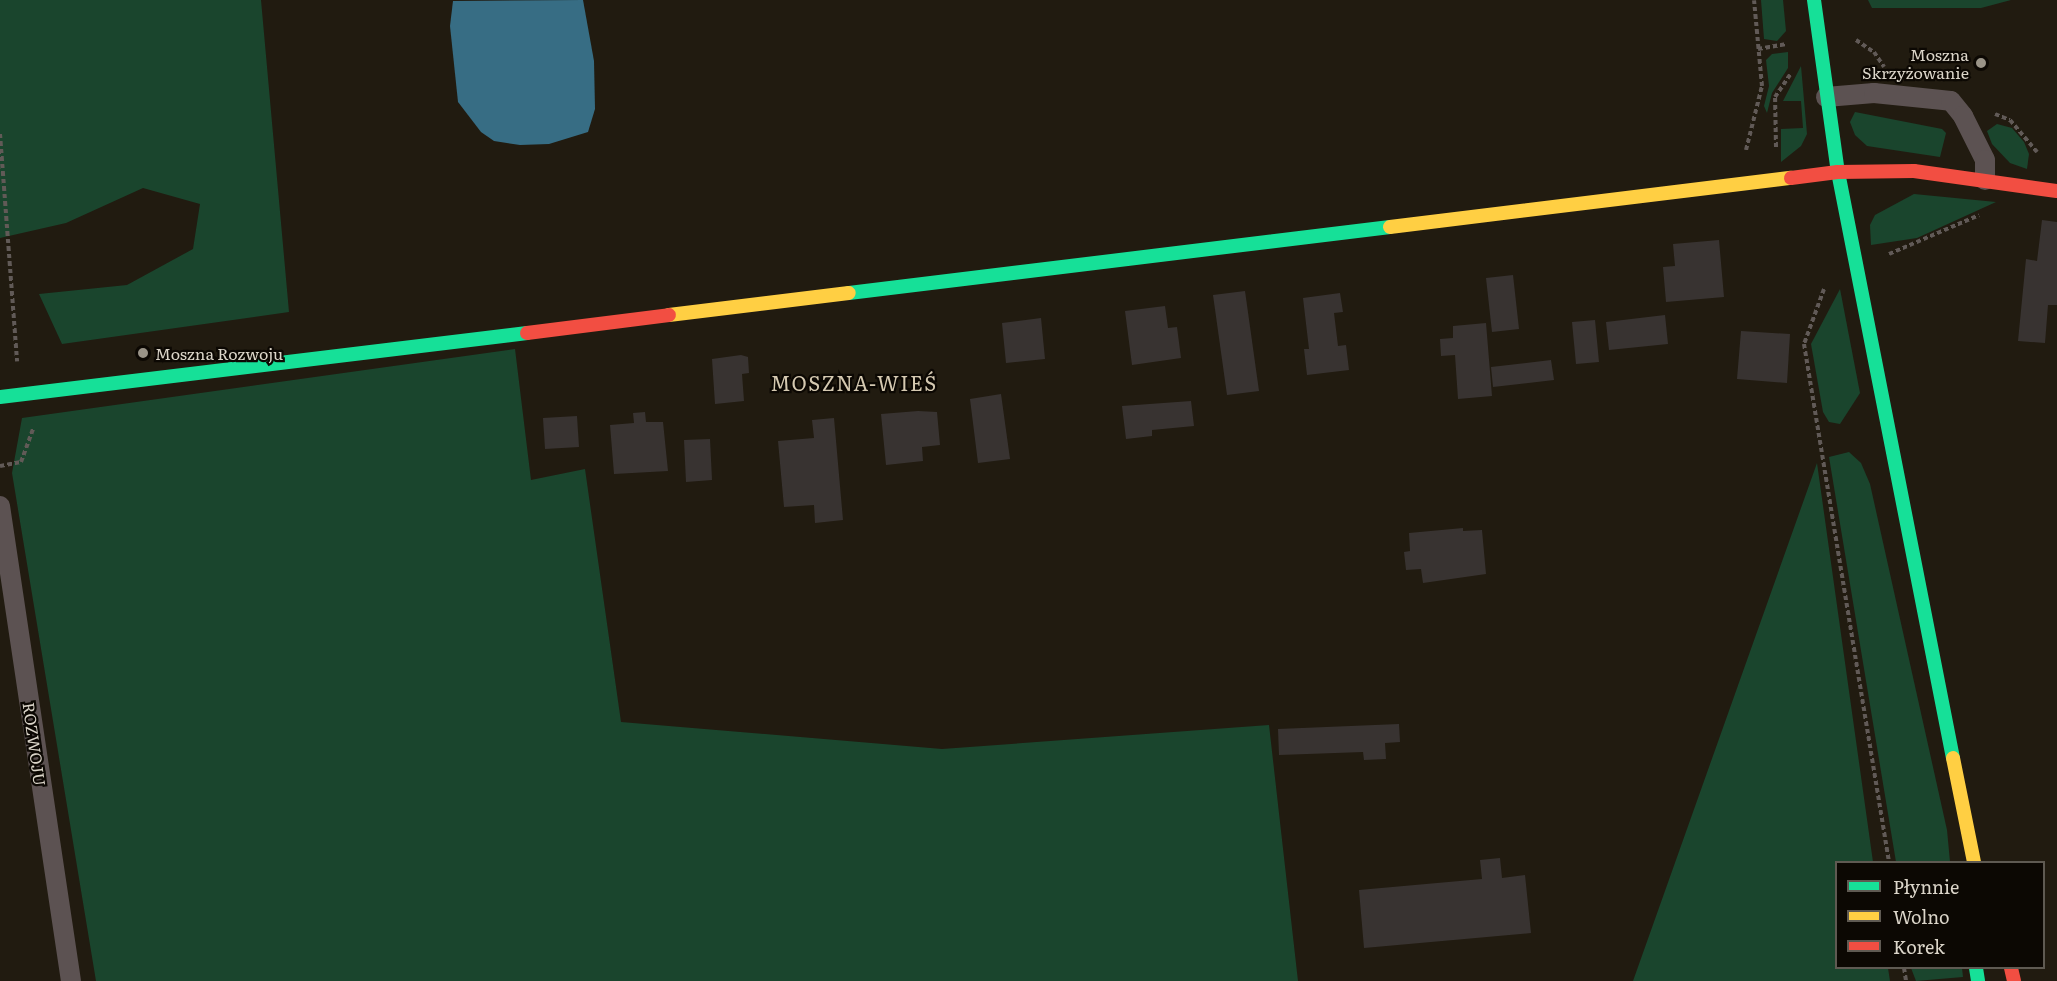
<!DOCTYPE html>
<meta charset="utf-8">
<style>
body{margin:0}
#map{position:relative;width:2057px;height:981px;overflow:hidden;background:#211b10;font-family:Literata,serif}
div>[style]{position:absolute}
.green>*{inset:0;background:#1a452d}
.water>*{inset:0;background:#376d84}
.building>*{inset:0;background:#383331}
.path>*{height:4px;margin-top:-2px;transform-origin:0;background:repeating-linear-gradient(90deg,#615a57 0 4.5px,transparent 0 7.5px)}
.lane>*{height:20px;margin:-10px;padding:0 10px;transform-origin:10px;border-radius:10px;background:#5c5252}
.fast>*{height:14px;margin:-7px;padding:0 7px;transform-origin:7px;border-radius:7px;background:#16e098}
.slow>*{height:14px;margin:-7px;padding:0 7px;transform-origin:7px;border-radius:7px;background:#ffcf43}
.jam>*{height:14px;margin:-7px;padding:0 7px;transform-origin:7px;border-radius:7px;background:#f24e42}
.dots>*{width:16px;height:16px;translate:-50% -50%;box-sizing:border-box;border:3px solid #0c0803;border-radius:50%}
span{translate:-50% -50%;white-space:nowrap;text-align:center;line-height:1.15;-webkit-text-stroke:4.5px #0c0803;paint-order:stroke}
.poi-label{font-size:16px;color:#dbd5c9}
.right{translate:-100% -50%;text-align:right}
.left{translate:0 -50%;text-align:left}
.street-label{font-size:16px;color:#dbd5c9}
.quarter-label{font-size:20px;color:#d5c9b1;letter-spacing:1.5px}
.legend{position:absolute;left:1835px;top:861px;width:210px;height:108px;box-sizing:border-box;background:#0c0803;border:2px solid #5f5a52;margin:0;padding:8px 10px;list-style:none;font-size:18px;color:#dbd5c9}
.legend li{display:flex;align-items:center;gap:12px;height:30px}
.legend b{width:30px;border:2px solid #5f5a52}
</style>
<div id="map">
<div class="green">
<i style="clip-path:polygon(0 0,261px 0,289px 312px,62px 344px,39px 294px,127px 285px,193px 249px,200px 204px,143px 188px,66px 223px,0 238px)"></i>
<i style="clip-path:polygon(1761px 0,1783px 0,1786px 31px,1777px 41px,1764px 39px)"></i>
<i style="clip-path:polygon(1868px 0,2011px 0,1981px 8px,1872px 8px)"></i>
<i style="clip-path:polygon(1788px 52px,1788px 68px,1772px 93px,1767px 113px,1764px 106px,1769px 86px,1766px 60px,1772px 54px)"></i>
<i style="clip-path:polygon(1801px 66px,1807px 134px,1801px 146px,1781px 162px,1781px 129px,1803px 128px,1801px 101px,1783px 101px)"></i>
<i style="clip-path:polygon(1855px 112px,1942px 129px,1946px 133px,1940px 157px,1867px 146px,1855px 135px,1850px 122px)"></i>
<i style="clip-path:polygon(1997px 124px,2012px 128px,2024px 142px,2029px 154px,2027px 169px,2010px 163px,1992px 144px,1987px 131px)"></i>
<i style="clip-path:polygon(1914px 194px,1996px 202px,1917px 238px,1871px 245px,1870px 225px,1875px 215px)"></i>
<i style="clip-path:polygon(1840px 289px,1860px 393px,1840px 424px,1829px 422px,1823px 412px,1811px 344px)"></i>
<i style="clip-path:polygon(515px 349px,531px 480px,585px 469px,621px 722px,942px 749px,1269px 725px,1298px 981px,96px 981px,12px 473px,22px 418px)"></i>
<i style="clip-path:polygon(1849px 452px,1861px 463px,1870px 484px,1947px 830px,1950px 862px,1896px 862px,1829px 457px)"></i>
<i style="clip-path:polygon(1817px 463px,1873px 862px,1836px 862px,1836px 968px,1888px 968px,1890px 981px,1633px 981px)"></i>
<i style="clip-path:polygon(1911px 968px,1962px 968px,1963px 977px,1916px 981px)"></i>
</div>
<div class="water">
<i style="clip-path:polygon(583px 0,594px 61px,595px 109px,588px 132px,549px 144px,520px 145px,494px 141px,481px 132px,458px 102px,450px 26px,453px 1px)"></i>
</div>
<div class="building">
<i style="clip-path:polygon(2042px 220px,2057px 222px,2057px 305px,2048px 305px,2045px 343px,2018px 341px,2026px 259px,2037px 261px)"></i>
<i style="clip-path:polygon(1719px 240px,1724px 297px,1666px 302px,1663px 267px,1675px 266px,1673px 244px)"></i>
<i style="clip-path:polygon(1513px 275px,1519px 329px,1492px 332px,1486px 278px)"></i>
<i style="clip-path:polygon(1245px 291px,1259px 391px,1227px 395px,1213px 295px)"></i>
<i style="clip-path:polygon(1340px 293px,1343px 312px,1334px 313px,1338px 346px,1346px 345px,1349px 370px,1307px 375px,1304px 349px,1309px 349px,1303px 298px)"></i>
<i style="clip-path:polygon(1165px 306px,1168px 328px,1177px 327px,1181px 358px,1132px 365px,1125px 311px)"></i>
<i style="clip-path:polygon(1665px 315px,1668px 344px,1609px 350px,1606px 322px)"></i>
<i style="clip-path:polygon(1041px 318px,1045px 359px,1006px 363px,1002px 323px)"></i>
<i style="clip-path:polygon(1595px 320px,1599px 362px,1576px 364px,1572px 322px)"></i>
<i style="clip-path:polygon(1486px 323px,1492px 396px,1458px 399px,1455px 355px,1441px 356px,1440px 339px,1453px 338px,1453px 326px)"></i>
<i style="clip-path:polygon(1741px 331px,1790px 334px,1787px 383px,1737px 379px)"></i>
<i style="clip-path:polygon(741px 355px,748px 357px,749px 373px,742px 374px,744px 401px,715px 404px,712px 359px)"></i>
<i style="clip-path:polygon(1551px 360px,1554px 380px,1493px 387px,1491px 367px)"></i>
<i style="clip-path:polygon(1001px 394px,1010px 459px,978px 463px,970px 399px)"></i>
<i style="clip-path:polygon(1191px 401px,1194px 426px,1152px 430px,1152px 436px,1126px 439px,1122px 406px)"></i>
<i style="clip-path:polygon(918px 411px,937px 412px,940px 445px,922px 447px,923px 461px,886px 465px,881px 414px)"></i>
<i style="clip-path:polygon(645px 412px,646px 422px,663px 422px,668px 471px,614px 474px,610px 425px,634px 423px,633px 413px)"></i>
<i style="clip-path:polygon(577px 416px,579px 447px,545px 449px,543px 418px)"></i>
<i style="clip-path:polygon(834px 418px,843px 520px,815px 523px,814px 505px,784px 507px,778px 441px,814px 438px,812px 420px)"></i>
<i style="clip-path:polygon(710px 439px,712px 480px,686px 482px,684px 440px)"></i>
<i style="clip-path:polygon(1463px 528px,1463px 531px,1482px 530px,1486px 574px,1423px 583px,1421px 569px,1406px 570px,1404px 552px,1410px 551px,1409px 533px)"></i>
<i style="clip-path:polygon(1399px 724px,1400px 742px,1385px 743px,1386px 759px,1364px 760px,1363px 752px,1279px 755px,1278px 729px)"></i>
<i style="clip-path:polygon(1500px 858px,1502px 878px,1525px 875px,1531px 933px,1364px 948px,1359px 890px,1482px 879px,1480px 860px)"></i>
</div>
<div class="path">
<i style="left:1856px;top:40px;width:22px;rotate:34deg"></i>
<i style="left:1874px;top:52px;width:18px;rotate:56deg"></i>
<i style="left:1758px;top:49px;width:29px;rotate:-10deg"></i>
<i style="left:1995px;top:114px;width:16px;rotate:22deg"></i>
<i style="left:2010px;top:120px;width:42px;rotate:49.8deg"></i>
<i style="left:0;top:134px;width:228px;rotate:85.7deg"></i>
<i style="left:1776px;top:147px;width:50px;rotate:-91.1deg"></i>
<i style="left:1775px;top:97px;width:27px;rotate:-56deg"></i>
<i style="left:1746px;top:150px;width:66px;rotate:-76deg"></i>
<i style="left:1762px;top:86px;width:86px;rotate:-95.3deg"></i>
<i style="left:1889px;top:254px;width:98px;rotate:-23.4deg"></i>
<i style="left:1824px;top:289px;width:59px;rotate:110deg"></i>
<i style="left:1804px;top:344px;width:525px;rotate:80.68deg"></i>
<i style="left:0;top:466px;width:21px;rotate:-11deg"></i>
<i style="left:21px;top:462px;width:37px;rotate:-70deg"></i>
<i style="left:1904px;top:968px;width:13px;rotate:81deg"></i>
</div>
<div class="lane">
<i style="left:1826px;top:97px;width:48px;rotate:-4.8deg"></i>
<i style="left:1874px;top:93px;width:77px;rotate:5.9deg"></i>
<i style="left:1951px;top:101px;width:19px;rotate:51deg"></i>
<i style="left:1963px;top:116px;width:49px;rotate:63.4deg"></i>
<i style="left:1985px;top:160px;width:20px;rotate:90deg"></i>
<i style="left:0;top:506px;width:480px;rotate:81.5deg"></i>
</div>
<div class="fast">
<i style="left:1814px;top:0;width:174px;rotate:82.1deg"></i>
<i style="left:1838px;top:172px;width:597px;rotate:78.9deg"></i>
<i style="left:849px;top:293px;width:545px;rotate:-6.96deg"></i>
<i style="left:0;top:397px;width:531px;rotate:-6.92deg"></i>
<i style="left:1976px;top:968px;width:13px;rotate:81deg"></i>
</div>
<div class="slow">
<i style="left:1390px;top:227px;width:404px;rotate:-7deg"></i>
<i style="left:669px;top:315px;width:181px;rotate:-7deg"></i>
<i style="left:1953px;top:758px;width:106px;rotate:78.6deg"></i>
</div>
<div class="jam">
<i style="left:1791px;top:178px;width:47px;rotate:-7.3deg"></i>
<i style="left:1838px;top:172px;width:76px;rotate:-0.8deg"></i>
<i style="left:1914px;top:171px;width:144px;rotate:8deg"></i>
<i style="left:527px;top:333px;width:143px;rotate:-7.2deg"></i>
<i style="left:2011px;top:968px;width:13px;rotate:77deg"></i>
</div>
<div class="dots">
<i style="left:1981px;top:63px;background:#9a9488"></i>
<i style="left:143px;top:353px;background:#9a9488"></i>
</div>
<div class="poi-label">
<span class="right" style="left:1969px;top:63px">Moszna<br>Skrzyżowanie</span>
<span class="left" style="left:155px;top:353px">Moszna Rozwoju</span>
</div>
<div class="street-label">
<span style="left:35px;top:744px;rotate:82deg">ROZWOJU</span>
</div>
<div class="quarter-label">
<span style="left:854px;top:382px">MOSZNA-WIEŚ</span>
</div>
<ul class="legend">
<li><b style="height:8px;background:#16e098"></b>Płynnie</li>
<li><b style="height:8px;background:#ffcf43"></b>Wolno</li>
<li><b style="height:8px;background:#f24e42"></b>Korek</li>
</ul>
</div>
